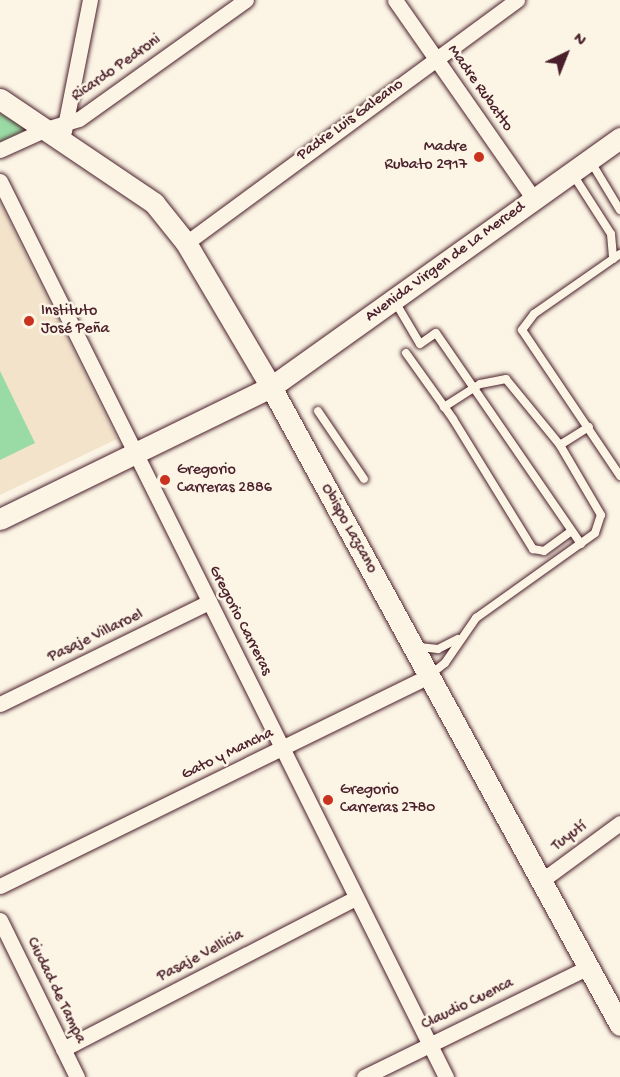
<!DOCTYPE html>
<meta charset="utf-8">
<style>
body{margin:0}
#map{position:relative;width:620px;height:1077px;overflow:hidden;background:#fcf5e5;font-family:"Gochi Hand",sans-serif}
div>[style]{position:absolute}
.built>*{inset:0;background:#f2e3ca}
.green>*{inset:0;background:#9adba5}
.roads{filter:drop-shadow(0 0 2px #4a1f2b) drop-shadow(0 0 2px #4a1f2b)}
.lane>*{height:8px;margin:-4px;padding:0 4px;transform-origin:4px;border-radius:4px;background:#fcf5e5}
.street>*{height:15px;margin:-7.5px;padding:0 7.5px;transform-origin:7.5px;border-radius:7.5px;background:#fcf5e5}
.secondary>*{height:21px;margin:-10.5px;padding:0 10.5px;transform-origin:10.5px;border-radius:10.5px;background:#fcf5e5}
.dots>*{width:16px;height:16px;translate:-50% -50%;box-sizing:border-box;border:3px solid #fcf5e5;border-radius:50%}
span{translate:-50% -50%;white-space:nowrap;text-align:center;line-height:1.15;-webkit-text-stroke:5px #fcf5e5;paint-order:stroke}
.street-label{font-size:16px;color:#4a1f2b}
.poi-label{font-size:16px;color:#4a1f2b}
.right{translate:-100% -50%;text-align:right}
.left{translate:0 -50%;text-align:left}
.north{position:absolute;left:536px;top:24px;width:60px;height:60px;-webkit-text-stroke:4px #fcf5e5;paint-order:stroke;rotate:43deg;font-size:16px;font-weight:700;line-height:24px;text-align:center;color:#4a1f2b}
.north::after{content:'';display:block;margin:auto;width:21px;height:27px;background:#4a1f2b;clip-path:polygon(50% 0,100% 100%,50% 72%,0 100%)}
</style>
<div id="map">
<div class="built">
<i style="clip-path:polygon(0 203px,117px 439px,0 495px)"></i>
</div>
<div class="green">
<i style="clip-path:polygon(0 113px,27px 129px,0 142px)"></i>
<i style="clip-path:polygon(0 371px,35px 443px,0 460px)"></i>
</div>
<div class="roads">
<div class="lane">
<i style="left:591px;top:162px;width:56px;rotate:58.9deg"></i>
<i style="left:572px;top:173px;width:72px;rotate:57.4deg"></i>
<i style="left:611px;top:234px;width:25px;rotate:85deg"></i>
<i style="left:620px;top:254px;width:105px;rotate:145.1deg"></i>
<i style="left:534px;top:314px;width:20px;rotate:127deg"></i>
<i style="left:522px;top:330px;width:176px;rotate:56.1deg"></i>
<i style="left:394px;top:300px;width:51px;rotate:59.4deg"></i>
<i style="left:420px;top:344px;width:19px;rotate:-35deg"></i>
<i style="left:436px;top:333px;width:256px;rotate:55.5deg"></i>
<i style="left:406px;top:353px;width:81px;rotate:54.5deg"></i>
<i style="left:453px;top:419px;width:153px;rotate:58.4deg"></i>
<i style="left:533px;top:549px;width:11px;rotate:10deg"></i>
<i style="left:544px;top:551px;width:34px;rotate:-36deg"></i>
<i style="left:318px;top:411px;width:82px;rotate:55.9deg"></i>
<i style="left:560px;top:445px;width:34px;rotate:-32deg"></i>
<i style="left:419px;top:647px;width:19px;rotate:6deg"></i>
<i style="left:438px;top:649px;width:22px;rotate:-27deg"></i>
<i style="left:430px;top:675px;width:19px;rotate:-39deg"></i>
<i style="left:445px;top:663px;width:55px;rotate:-55.4deg"></i>
<i style="left:476px;top:618px;width:146px;rotate:-35.5deg"></i>
<i style="left:595px;top:533px;width:19px;rotate:-72deg"></i>
<i style="left:601px;top:515px;width:81px;rotate:-120.4deg"></i>
<i style="left:560px;top:445px;width:85px;rotate:-129.3deg"></i>
<i style="left:506px;top:379px;width:26px;rotate:169deg"></i>
<i style="left:480px;top:384px;width:43px;rotate:147.4deg"></i>
</div>
<div class="street">
<i style="left:395px;top:0;width:243px;rotate:55.1deg"></i>
<i style="left:64px;top:131px;width:134px;rotate:-78.8deg"></i>
<i style="left:0;top:150px;width:51px;rotate:-24.5deg"></i>
<i style="left:46px;top:129px;width:34px;rotate:-17deg"></i>
<i style="left:79px;top:119px;width:205px;rotate:-35.5deg"></i>
<i style="left:0;top:181px;width:1001px;rotate:63.54deg"></i>
<i style="left:186px;top:243px;width:411px;rotate:-36.3deg"></i>
<i style="left:0;top:704px;width:233px;rotate:-26deg"></i>
<i style="left:541px;top:881px;width:98px;rotate:-36.3deg"></i>
<i style="left:0;top:886px;width:477px;rotate:-26.1deg"></i>
<i style="left:0;top:920px;width:175px;rotate:63.9deg"></i>
<i style="left:63px;top:1049px;width:330px;rotate:-27.3deg"></i>
<i style="left:364px;top:1077px;width:250px;rotate:-26.1deg"></i>
</div>
<div class="secondary">
<i style="left:0;top:99px;width:186px;rotate:34deg"></i>
<i style="left:154px;top:203px;width:51px;rotate:51.3deg"></i>
<i style="left:186px;top:243px;width:167px;rotate:59.4deg"></i>
<i style="left:271px;top:387px;width:727px;rotate:61.32deg"></i>
<i style="left:0;top:519px;width:301px;rotate:-26deg"></i>
<i style="left:271px;top:387px;width:429px;rotate:-35.5deg"></i>
</div>
</div>
<div class="dots">
<i style="left:479px;top:157px;background:#c8321e"></i>
<i style="left:29px;top:321px;background:#c8321e"></i>
<i style="left:165px;top:480px;background:#c8321e"></i>
<i style="left:328px;top:800px;background:#c8321e"></i>
</div>
<div class="street-label">
<span style="left:117px;top:69px;rotate:-35deg">Ricardo Pedroni</span>
<span style="left:479px;top:89px;rotate:55deg">Madre Rubatto</span>
<span style="left:351px;top:121px;rotate:-36deg">Padre Luis Galeano</span>
<span style="left:446px;top:263px;rotate:-36deg">Avenida Virgen de La Merced</span>
<span style="left:348px;top:529px;rotate:61deg">Obispo Lazcano</span>
<span style="left:239px;top:621px;rotate:63deg">Gregorio Carreras</span>
<span style="left:96px;top:637px;rotate:-26deg">Pasaje Villaroel</span>
<span style="left:228px;top:755px;rotate:-26deg">Gato y Mancha</span>
<span style="left:570px;top:837px;rotate:-37deg">Tuyutí</span>
<span style="left:201px;top:957px;rotate:-28deg">Pasaje Vellicia</span>
<span style="left:55px;top:991px;rotate:64deg">Ciudad de Tampa</span>
<span style="left:468px;top:1005px;rotate:-26deg">Claudio Cuenca</span>
</div>
<div class="poi-label">
<span class="right" style="left:467px;top:157px">Madre<br>Rubato 2917</span>
<span class="left" style="left:41px;top:321px">Instituto<br>José Peña</span>
<span class="left" style="left:177px;top:480px">Gregorio<br>Carreras 2886</span>
<span class="left" style="left:340px;top:800px">Gregorio<br>Carreras 2780</span>
</div>
<div class="north">N</div>
</div>
